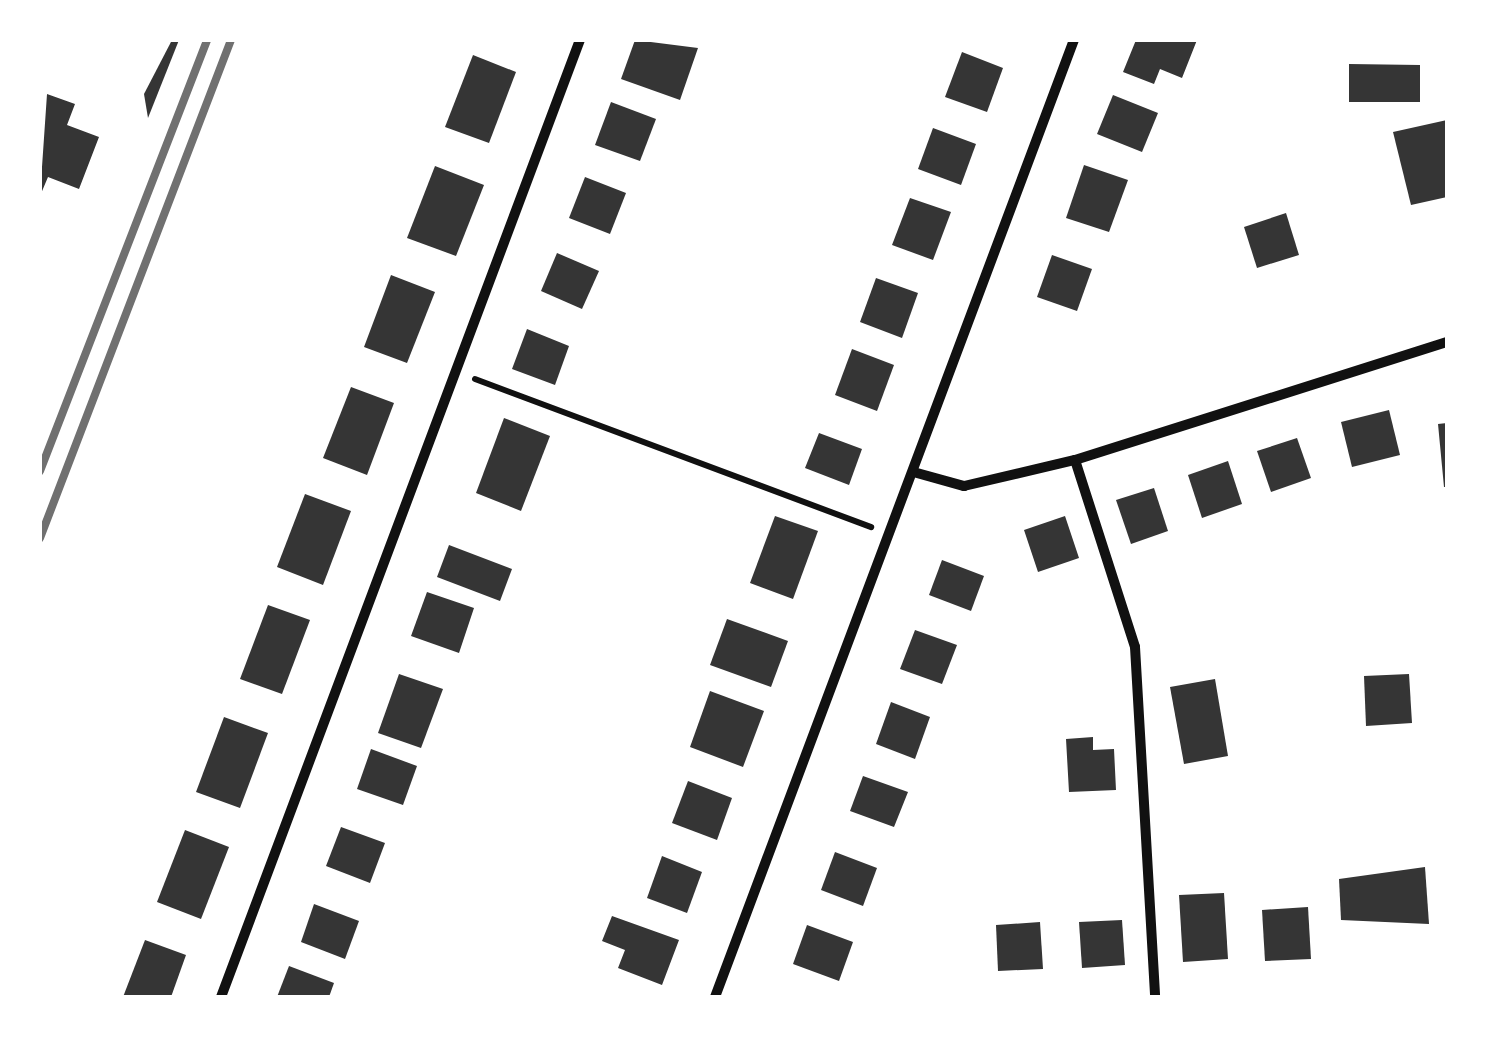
<!DOCTYPE html>
<style>
body{margin:0}
#map{position:relative;width:1487px;height:1037px;overflow:hidden;background:#fff;font-family:"Crimson Pro",serif}
div>[style]{position:absolute}
.building>*{inset:0;background:#353535}
.path>*{height:6px;margin:-3px;padding:0 3px;transform-origin:3px;border-radius:3px;background:#111}
.minor>*{height:10px;margin:-5px;padding:0 5px;transform-origin:5px;border-radius:5px;background:#111}
.rail>*{height:8px;margin:-4px;padding:0 4px;transform-origin:4px;border-radius:4px;background:#707070}
span{translate:-50% -50%;white-space:nowrap;text-align:center;line-height:1.15;-webkit-text-stroke:8px #fff;paint-order:stroke}
.frame{position:absolute;inset:0;border:42px solid #fff;pointer-events:none}
</style>
<div id="map">
<div class="building">
<i style="clip-path:polygon(172px 40px,179px 40px,148px 118px,144px 94px)"></i>
<i style="clip-path:polygon(635px 40px,698px 48px,680px 100px,621px 79px)"></i>
<i style="clip-path:polygon(1136px 40px,1197px 40px,1182px 78px,1160px 69px,1154px 84px,1123px 72px)"></i>
<i style="clip-path:polygon(962px 52px,1003px 68px,987px 112px,945px 97px)"></i>
<i style="clip-path:polygon(473px 55px,516px 72px,489px 143px,445px 127px)"></i>
<i style="clip-path:polygon(1349px 64px,1420px 65px,1420px 102px,1349px 102px)"></i>
<i style="clip-path:polygon(47px 94px,75px 104px,67px 125px,99px 137px,79px 189px,48px 177px,40px 196px)"></i>
<i style="clip-path:polygon(1113px 95px,1158px 113px,1142px 152px,1097px 134px)"></i>
<i style="clip-path:polygon(611px 102px,656px 119px,640px 161px,595px 145px)"></i>
<i style="clip-path:polygon(1447px 120px,1447px 197px,1411px 205px,1393px 132px)"></i>
<i style="clip-path:polygon(933px 128px,976px 144px,961px 185px,918px 169px)"></i>
<i style="clip-path:polygon(1084px 165px,1128px 180px,1109px 232px,1066px 218px)"></i>
<i style="clip-path:polygon(435px 166px,484px 185px,456px 256px,407px 238px)"></i>
<i style="clip-path:polygon(585px 177px,626px 193px,610px 234px,569px 218px)"></i>
<i style="clip-path:polygon(910px 198px,951px 212px,933px 260px,892px 245px)"></i>
<i style="clip-path:polygon(1286px 213px,1299px 255px,1257px 268px,1244px 227px)"></i>
<i style="clip-path:polygon(557px 253px,599px 271px,582px 309px,541px 291px)"></i>
<i style="clip-path:polygon(1052px 255px,1092px 269px,1077px 311px,1037px 297px)"></i>
<i style="clip-path:polygon(391px 275px,435px 292px,407px 363px,364px 347px)"></i>
<i style="clip-path:polygon(876px 278px,918px 293px,902px 338px,860px 322px)"></i>
<i style="clip-path:polygon(527px 329px,569px 346px,555px 385px,512px 369px)"></i>
<i style="clip-path:polygon(852px 349px,894px 365px,877px 411px,835px 395px)"></i>
<i style="clip-path:polygon(351px 387px,394px 403px,367px 475px,323px 458px)"></i>
<i style="clip-path:polygon(1389px 410px,1400px 455px,1352px 467px,1341px 422px)"></i>
<i style="clip-path:polygon(504px 418px,550px 436px,521px 511px,476px 493px)"></i>
<i style="clip-path:polygon(1447px 423px,1447px 487px,1444px 487px,1438px 424px)"></i>
<i style="clip-path:polygon(819px 433px,862px 449px,849px 485px,805px 468px)"></i>
<i style="clip-path:polygon(1297px 438px,1311px 478px,1271px 492px,1257px 451px)"></i>
<i style="clip-path:polygon(1228px 461px,1242px 504px,1202px 518px,1188px 475px)"></i>
<i style="clip-path:polygon(1154px 488px,1168px 531px,1131px 544px,1116px 500px)"></i>
<i style="clip-path:polygon(305px 494px,351px 511px,323px 585px,277px 567px)"></i>
<i style="clip-path:polygon(775px 516px,818px 531px,793px 599px,750px 583px)"></i>
<i style="clip-path:polygon(1065px 516px,1079px 558px,1038px 572px,1024px 530px)"></i>
<i style="clip-path:polygon(449px 545px,512px 569px,500px 601px,437px 577px)"></i>
<i style="clip-path:polygon(942px 560px,984px 576px,971px 611px,929px 595px)"></i>
<i style="clip-path:polygon(427px 592px,474px 608px,459px 653px,411px 636px)"></i>
<i style="clip-path:polygon(268px 605px,310px 620px,282px 694px,240px 679px)"></i>
<i style="clip-path:polygon(727px 619px,788px 641px,771px 687px,710px 665px)"></i>
<i style="clip-path:polygon(915px 630px,957px 645px,942px 684px,900px 669px)"></i>
<i style="clip-path:polygon(399px 674px,443px 689px,421px 748px,378px 733px)"></i>
<i style="clip-path:polygon(1409px 674px,1412px 723px,1366px 726px,1364px 676px)"></i>
<i style="clip-path:polygon(1215px 679px,1228px 756px,1184px 764px,1170px 687px)"></i>
<i style="clip-path:polygon(710px 691px,764px 711px,743px 767px,690px 747px)"></i>
<i style="clip-path:polygon(891px 702px,930px 717px,915px 759px,876px 744px)"></i>
<i style="clip-path:polygon(224px 717px,268px 733px,240px 808px,196px 792px)"></i>
<i style="clip-path:polygon(1093px 737px,1093px 750px,1114px 749px,1116px 790px,1069px 792px,1066px 739px)"></i>
<i style="clip-path:polygon(371px 749px,417px 766px,403px 805px,357px 789px)"></i>
<i style="clip-path:polygon(863px 776px,908px 792px,894px 827px,850px 811px)"></i>
<i style="clip-path:polygon(688px 781px,732px 798px,717px 840px,672px 823px)"></i>
<i style="clip-path:polygon(341px 827px,385px 843px,370px 883px,326px 866px)"></i>
<i style="clip-path:polygon(185px 830px,229px 847px,201px 919px,157px 902px)"></i>
<i style="clip-path:polygon(835px 852px,877px 868px,863px 906px,821px 890px)"></i>
<i style="clip-path:polygon(662px 856px,702px 872px,687px 913px,647px 898px)"></i>
<i style="clip-path:polygon(1425px 867px,1429px 924px,1341px 920px,1339px 879px)"></i>
<i style="clip-path:polygon(1224px 893px,1228px 959px,1183px 962px,1179px 895px)"></i>
<i style="clip-path:polygon(314px 904px,359px 921px,345px 959px,301px 942px)"></i>
<i style="clip-path:polygon(1308px 907px,1311px 959px,1265px 961px,1262px 910px)"></i>
<i style="clip-path:polygon(612px 916px,679px 940px,662px 985px,618px 968px,625px 950px,602px 941px)"></i>
<i style="clip-path:polygon(1122px 920px,1125px 965px,1082px 968px,1079px 922px)"></i>
<i style="clip-path:polygon(1040px 922px,1043px 969px,998px 971px,996px 925px)"></i>
<i style="clip-path:polygon(807px 925px,853px 942px,839px 981px,793px 964px)"></i>
<i style="clip-path:polygon(145px 940px,186px 955px,171px 997px,123px 997px)"></i>
<i style="clip-path:polygon(289px 966px,334px 983px,329px 997px,277px 997px)"></i>
</div>
<div class="path">
<i style="left:475px;top:379px;width:423px;rotate:20.5deg"></i>
</div>
<div class="minor">
<i style="left:1075px;top:460px;width:196px;rotate:72.2deg"></i>
<i style="left:1135px;top:647px;width:351px;rotate:86.7deg"></i>
<i style="left:917px;top:473px;width:49px;rotate:15.5deg"></i>
<i style="left:964px;top:486px;width:114px;rotate:-13.2deg"></i>
<i style="left:1075px;top:460px;width:390px;rotate:-17.6deg"></i>
<i style="left:221px;top:997px;width:1022px;rotate:-69.44deg"></i>
<i style="left:715px;top:997px;width:1022px;rotate:-69.44deg"></i>
</div>
<div class="rail">
<i style="left:40px;top:471px;width:462px;rotate:-68.8deg"></i>
<i style="left:40px;top:538px;width:533px;rotate:-69.02deg"></i>
</div>
<div class="frame"></div>
</div>
